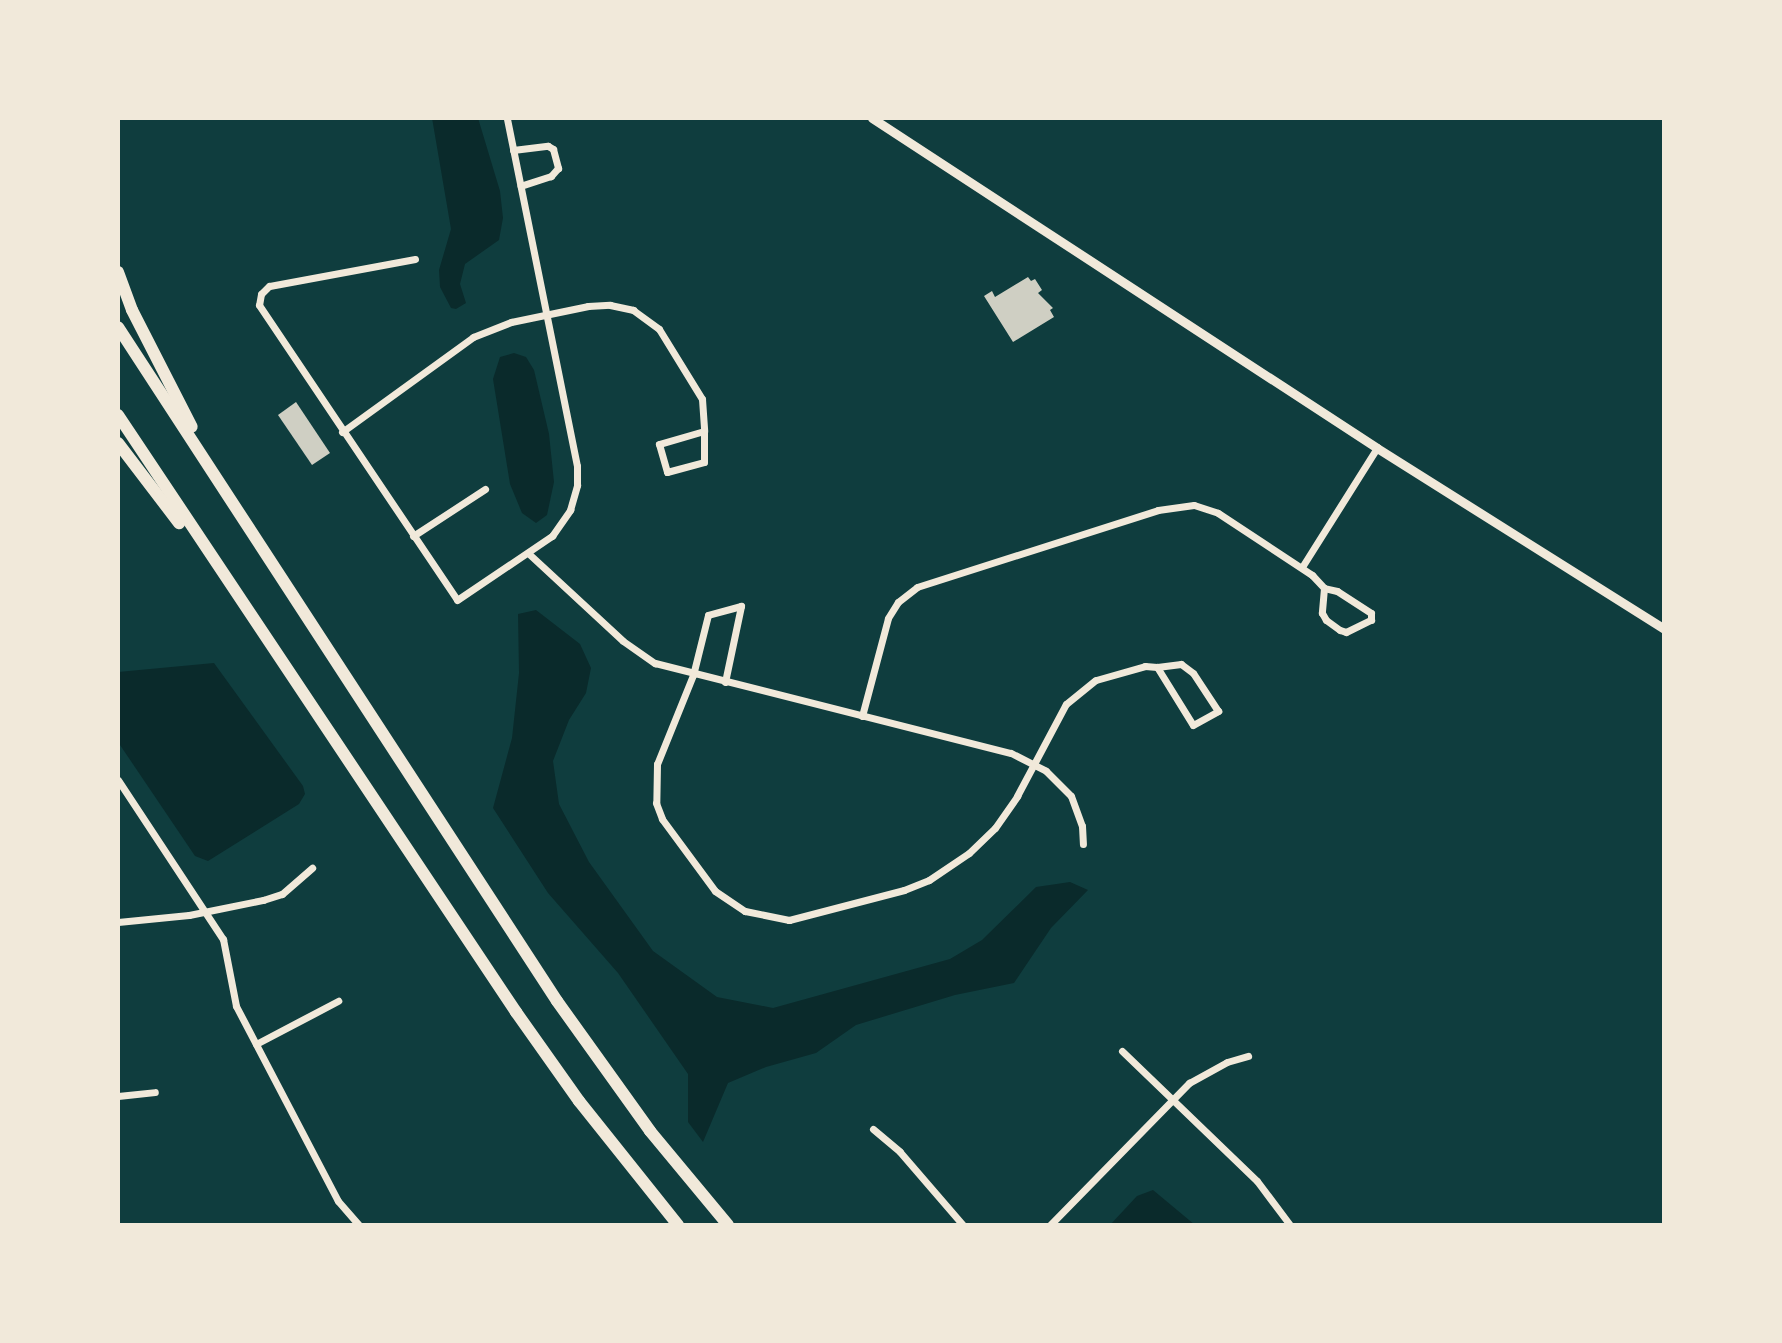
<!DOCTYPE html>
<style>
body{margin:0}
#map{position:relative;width:1782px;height:1343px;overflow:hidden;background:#0f3d3e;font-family:"Exo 2",sans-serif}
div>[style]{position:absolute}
.water>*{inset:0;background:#0a2a2b}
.building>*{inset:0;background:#cfcfc3}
.minor>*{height:7px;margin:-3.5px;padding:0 3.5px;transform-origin:3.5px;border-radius:3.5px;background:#f1e9da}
.tertiary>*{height:9px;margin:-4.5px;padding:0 4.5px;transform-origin:4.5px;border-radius:4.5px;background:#f1e9da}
.motorway>*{height:12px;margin:-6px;padding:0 6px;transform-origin:6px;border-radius:6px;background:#f1e9da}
span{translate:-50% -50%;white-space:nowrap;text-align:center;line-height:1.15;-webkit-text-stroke:6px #f1e9da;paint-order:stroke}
.frame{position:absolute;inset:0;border:120px solid #f1e9da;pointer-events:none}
</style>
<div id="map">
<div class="water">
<i style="clip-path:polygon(432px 118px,478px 118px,500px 191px,503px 218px,499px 240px,465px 264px,460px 284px,466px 303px,456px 309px,451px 308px,440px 287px,439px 270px,451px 229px)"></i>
<i style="clip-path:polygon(514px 353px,526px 357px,534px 370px,549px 434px,554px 482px,547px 515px,536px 523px,522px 513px,510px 484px,493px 379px,500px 357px)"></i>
<i style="clip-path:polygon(536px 610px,580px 644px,591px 668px,586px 693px,569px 720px,553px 761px,559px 804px,589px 862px,653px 951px,717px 997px,773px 1008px,950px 959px,982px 940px,1036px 887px,1070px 882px,1088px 890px,1051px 928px,1014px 983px,955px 995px,856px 1025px,816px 1053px,766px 1067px,728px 1083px,703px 1142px,688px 1122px,688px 1074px,618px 973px,548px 893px,493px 808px,512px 738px,519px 673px,518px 614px)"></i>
<i style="clip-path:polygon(214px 663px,303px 786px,305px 794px,299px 804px,208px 861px,195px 856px,118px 742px,118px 672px)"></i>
<i style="clip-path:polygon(1153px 1190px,1195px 1225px,1110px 1225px,1137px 1196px)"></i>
</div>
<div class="building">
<i style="clip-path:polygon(1028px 277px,1031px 281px,1035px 279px,1042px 290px,1038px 293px,1053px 308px,1050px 310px,1054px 317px,1013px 342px,984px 296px,992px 291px,995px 297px)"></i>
<i style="clip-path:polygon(296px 402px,330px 453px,312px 465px,278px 415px)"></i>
</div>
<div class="minor">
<i style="left:513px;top:150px;width:35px;rotate:-7deg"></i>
<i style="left:548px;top:146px;width:6px;rotate:31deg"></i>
<i style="left:553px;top:149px;width:20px;rotate:75deg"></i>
<i style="left:558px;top:168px;width:11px;rotate:131deg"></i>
<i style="left:551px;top:176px;width:32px;rotate:162deg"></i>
<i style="left:415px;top:259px;width:148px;rotate:169.5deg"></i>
<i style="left:269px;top:286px;width:11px;rotate:135deg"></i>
<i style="left:261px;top:294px;width:11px;rotate:100deg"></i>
<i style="left:259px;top:305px;width:355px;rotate:56.1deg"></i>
<i style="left:457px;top:600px;width:115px;rotate:-34deg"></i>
<i style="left:552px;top:536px;width:32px;rotate:-55deg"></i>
<i style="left:570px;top:510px;width:26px;rotate:-74deg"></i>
<i style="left:577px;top:485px;width:19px;rotate:-90deg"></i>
<i style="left:577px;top:466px;width:355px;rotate:-101.4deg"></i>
<i style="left:342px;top:432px;width:162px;rotate:-35.9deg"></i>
<i style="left:473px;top:337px;width:41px;rotate:-21.5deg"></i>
<i style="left:511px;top:322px;width:79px;rotate:-11.7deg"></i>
<i style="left:588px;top:306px;width:22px;rotate:-3deg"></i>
<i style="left:610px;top:305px;width:24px;rotate:12deg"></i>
<i style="left:633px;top:310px;width:32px;rotate:36deg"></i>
<i style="left:659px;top:329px;width:82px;rotate:58.4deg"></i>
<i style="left:702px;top:399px;width:32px;rotate:86deg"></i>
<i style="left:704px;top:431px;width:47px;rotate:163.9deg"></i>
<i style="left:659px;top:444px;width:29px;rotate:74deg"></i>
<i style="left:667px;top:472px;width:38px;rotate:-15deg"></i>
<i style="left:704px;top:462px;width:31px;rotate:-90deg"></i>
<i style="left:413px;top:536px;width:86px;rotate:-33.1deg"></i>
<i style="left:528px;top:553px;width:129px;rotate:42.8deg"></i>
<i style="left:623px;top:641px;width:39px;rotate:35deg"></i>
<i style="left:655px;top:663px;width:367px;rotate:14.2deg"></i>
<i style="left:1011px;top:753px;width:39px;rotate:27deg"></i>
<i style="left:1046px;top:771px;width:35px;rotate:45deg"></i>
<i style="left:1071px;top:796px;width:32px;rotate:70deg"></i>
<i style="left:1082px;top:826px;width:18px;rotate:87deg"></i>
<i style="left:1302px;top:567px;width:141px;rotate:-57.8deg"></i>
<i style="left:725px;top:682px;width:78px;rotate:-78.1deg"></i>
<i style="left:741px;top:606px;width:34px;rotate:165deg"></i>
<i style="left:708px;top:615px;width:62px;rotate:104deg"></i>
<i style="left:693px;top:675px;width:96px;rotate:112deg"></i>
<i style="left:657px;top:764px;width:39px;rotate:91deg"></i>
<i style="left:656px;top:803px;width:17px;rotate:69deg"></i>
<i style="left:662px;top:819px;width:89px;rotate:53.6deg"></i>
<i style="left:715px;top:891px;width:36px;rotate:34deg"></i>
<i style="left:745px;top:911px;width:45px;rotate:11.6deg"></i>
<i style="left:789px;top:920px;width:119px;rotate:-14.6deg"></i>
<i style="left:904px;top:890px;width:27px;rotate:-22deg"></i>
<i style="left:929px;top:880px;width:48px;rotate:-34deg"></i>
<i style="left:969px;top:853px;width:36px;rotate:-44deg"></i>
<i style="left:995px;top:828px;width:39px;rotate:-55deg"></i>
<i style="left:1017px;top:796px;width:104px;rotate:-62deg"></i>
<i style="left:1066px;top:704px;width:38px;rotate:-39deg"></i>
<i style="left:1096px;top:680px;width:51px;rotate:-15.9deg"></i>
<i style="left:1145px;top:666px;width:12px;rotate:5deg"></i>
<i style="left:1157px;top:667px;width:68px;rotate:58.2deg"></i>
<i style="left:1193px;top:725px;width:29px;rotate:-29deg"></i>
<i style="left:1218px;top:711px;width:45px;rotate:-123.3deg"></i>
<i style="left:1193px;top:673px;width:15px;rotate:-143deg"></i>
<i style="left:1181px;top:664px;width:24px;rotate:173deg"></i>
<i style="left:862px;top:716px;width:101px;rotate:-75.1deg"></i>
<i style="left:888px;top:618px;width:19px;rotate:-58deg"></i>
<i style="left:898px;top:602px;width:24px;rotate:-38deg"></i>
<i style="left:917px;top:587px;width:253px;rotate:-17.7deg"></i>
<i style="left:1158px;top:510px;width:36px;rotate:-8deg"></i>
<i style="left:1194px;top:505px;width:25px;rotate:18deg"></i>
<i style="left:1218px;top:513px;width:113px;rotate:33.4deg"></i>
<i style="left:1312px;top:575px;width:18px;rotate:47deg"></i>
<i style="left:1324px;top:588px;width:25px;rotate:95deg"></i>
<i style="left:1322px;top:613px;width:8px;rotate:60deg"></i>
<i style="left:1326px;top:620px;width:17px;rotate:36deg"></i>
<i style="left:1340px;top:630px;width:6px;rotate:18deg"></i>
<i style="left:1346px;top:632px;width:28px;rotate:-26deg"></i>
<i style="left:1371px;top:620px;width:7px;rotate:-90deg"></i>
<i style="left:1371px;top:613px;width:40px;rotate:-147.1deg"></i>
<i style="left:1337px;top:591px;width:13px;rotate:-167deg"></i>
<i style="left:118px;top:780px;width:191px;rotate:56.6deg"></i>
<i style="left:223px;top:939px;width:68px;rotate:79deg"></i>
<i style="left:236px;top:1006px;width:220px;rotate:62.4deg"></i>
<i style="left:338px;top:1201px;width:32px;rotate:49deg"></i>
<i style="left:118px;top:922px;width:71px;rotate:-5.6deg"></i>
<i style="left:189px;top:915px;width:76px;rotate:-11.5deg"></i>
<i style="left:263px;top:900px;width:20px;rotate:-18deg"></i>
<i style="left:282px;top:894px;width:40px;rotate:-41deg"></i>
<i style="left:256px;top:1044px;width:93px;rotate:-27.7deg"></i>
<i style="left:1122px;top:1051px;width:187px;rotate:43.9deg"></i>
<i style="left:1257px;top:1181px;width:55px;rotate:53.1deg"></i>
<i style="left:118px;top:1096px;width:37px;rotate:-6deg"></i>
<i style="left:873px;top:1129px;width:35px;rotate:40deg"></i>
<i style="left:900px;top:1152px;width:96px;rotate:49.2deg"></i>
<i style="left:1050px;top:1225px;width:199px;rotate:-45.6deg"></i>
<i style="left:1189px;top:1083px;width:43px;rotate:-28.9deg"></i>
<i style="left:1227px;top:1062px;width:22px;rotate:-16deg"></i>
</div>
<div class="tertiary">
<i style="left:872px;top:118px;width:603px;rotate:33.16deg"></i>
<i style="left:1377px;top:448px;width:339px;rotate:32.2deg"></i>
</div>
<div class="motorway">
<i style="left:118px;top:272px;width:40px;rotate:69.8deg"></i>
<i style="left:132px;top:310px;width:131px;rotate:62.9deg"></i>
<i style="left:118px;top:327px;width:804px;rotate:56.92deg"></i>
<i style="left:557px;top:1001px;width:160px;rotate:54.4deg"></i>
<i style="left:650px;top:1131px;width:122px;rotate:50.3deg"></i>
<i style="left:118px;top:415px;width:718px;rotate:56.31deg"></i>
<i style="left:516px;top:1012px;width:109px;rotate:54.7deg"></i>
<i style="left:579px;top:1101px;width:159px;rotate:51.4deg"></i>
<i style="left:118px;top:443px;width:101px;rotate:52.7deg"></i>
</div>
<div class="frame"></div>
</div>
